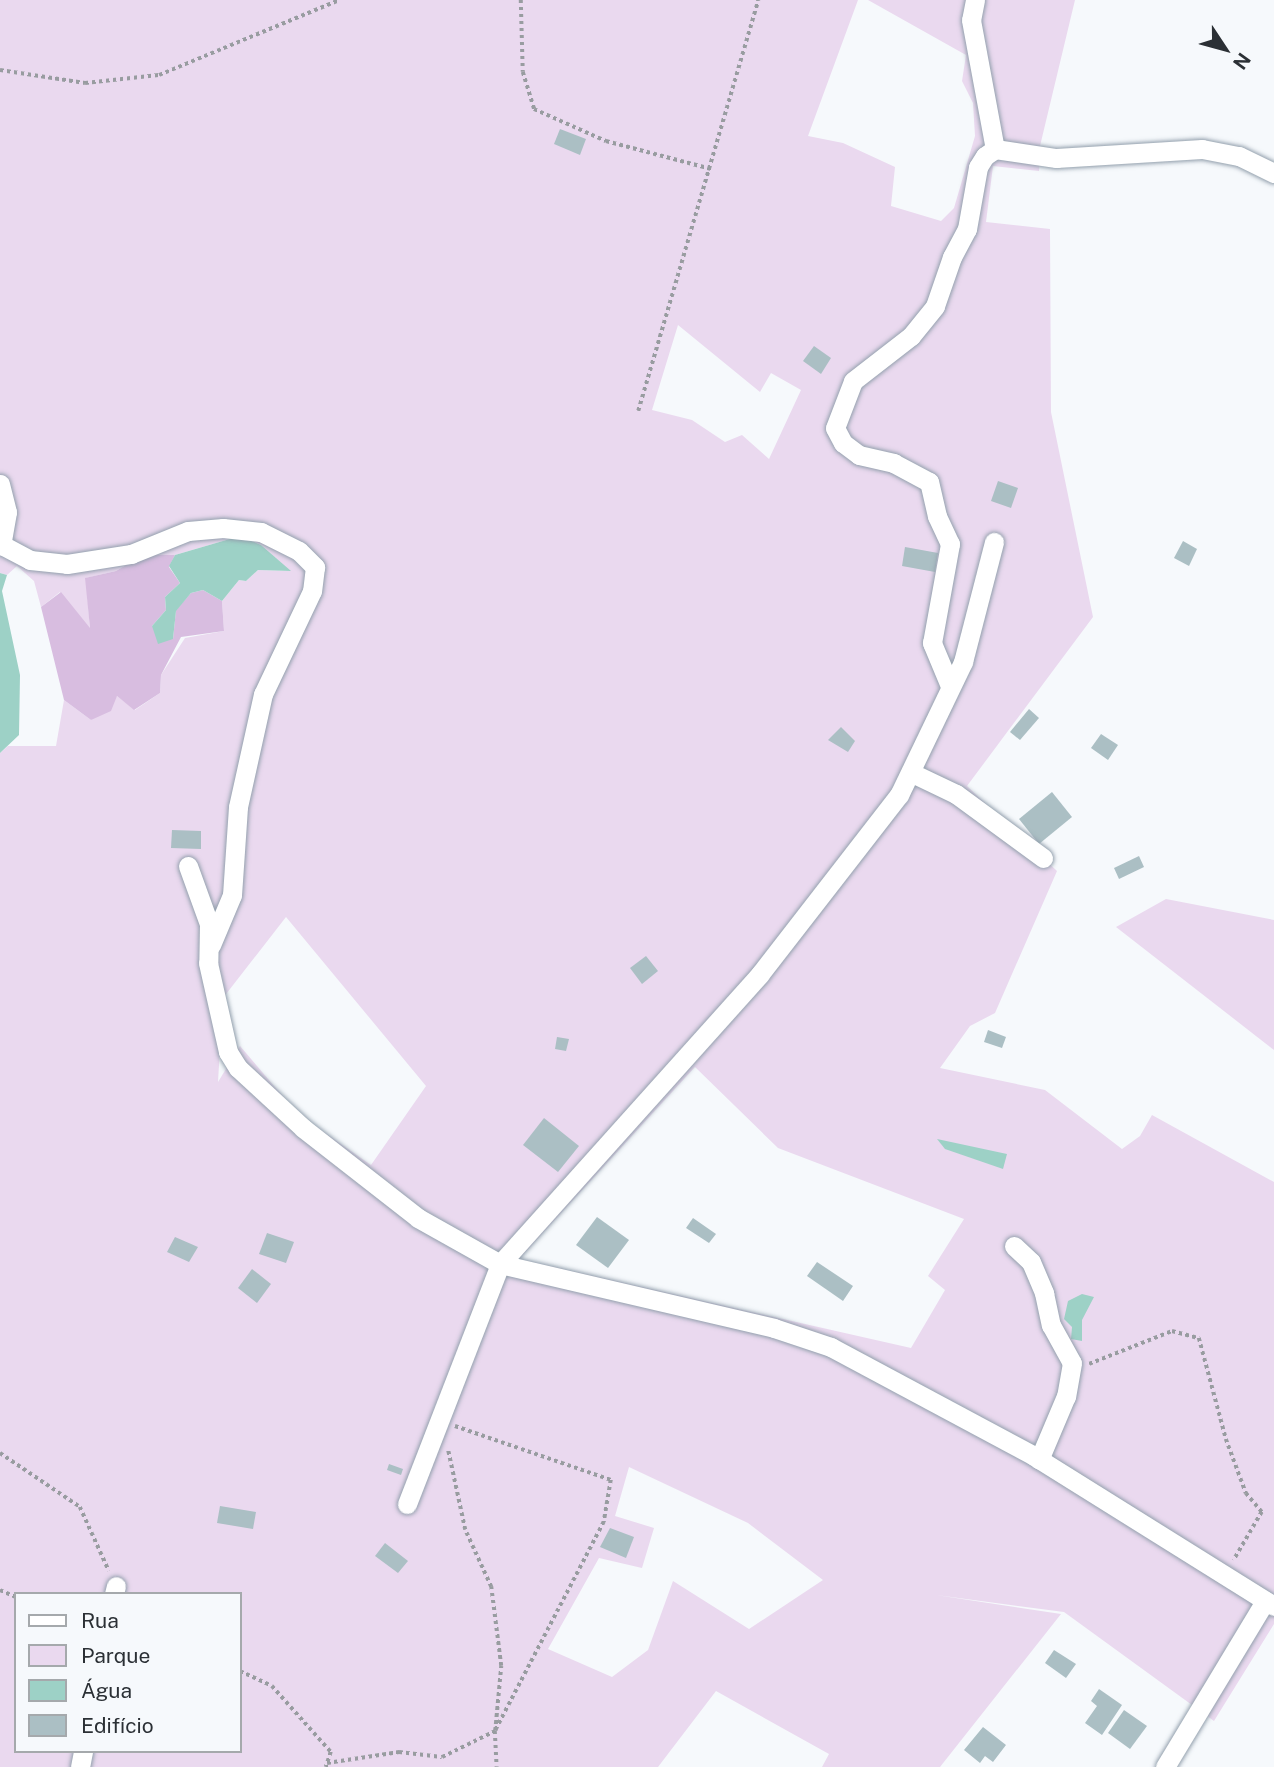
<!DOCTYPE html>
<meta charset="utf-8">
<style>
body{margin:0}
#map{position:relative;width:1274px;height:1767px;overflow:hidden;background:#f6f9fc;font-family:"Public Sans",sans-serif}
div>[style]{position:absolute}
.green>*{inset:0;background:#ead9ef}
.forest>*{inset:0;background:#d8bde0}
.water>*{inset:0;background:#9dd1c6}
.building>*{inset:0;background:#abbfc4}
.path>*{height:3.5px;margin-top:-1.75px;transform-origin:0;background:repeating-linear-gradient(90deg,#989ca0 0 3.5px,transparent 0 7px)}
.roads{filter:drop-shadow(0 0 2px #93a0ad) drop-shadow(0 0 2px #93a0ad)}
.minor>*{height:19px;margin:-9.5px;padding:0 9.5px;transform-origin:9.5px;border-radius:9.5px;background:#fff}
span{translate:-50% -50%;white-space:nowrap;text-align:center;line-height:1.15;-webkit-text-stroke:7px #f6f9fc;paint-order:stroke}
.legend{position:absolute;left:14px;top:1592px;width:228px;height:161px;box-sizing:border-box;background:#f6f9fc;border:2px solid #a5a9ac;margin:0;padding:9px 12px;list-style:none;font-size:21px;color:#2b3035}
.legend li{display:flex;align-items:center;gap:14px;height:35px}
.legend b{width:35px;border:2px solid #a5a9ac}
.north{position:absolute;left:1190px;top:14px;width:70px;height:70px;-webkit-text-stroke:5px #f6f9fc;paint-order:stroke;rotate:126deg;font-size:19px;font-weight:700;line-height:28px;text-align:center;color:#2b3035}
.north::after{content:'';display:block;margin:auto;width:24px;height:32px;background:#2b3035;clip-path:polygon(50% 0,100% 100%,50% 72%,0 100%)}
</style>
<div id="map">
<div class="green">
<i style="clip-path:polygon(evenodd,0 0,858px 0,808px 136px,843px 143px,895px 167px,891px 206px,941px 221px,954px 208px,975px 136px,973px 103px,962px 81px,966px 55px,868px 0,1075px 0,1040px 146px,1039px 171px,993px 166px,986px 222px,1050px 229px,1051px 412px,1093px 617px,967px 786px,1057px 871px,995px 1013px,970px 1026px,940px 1068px,1045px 1090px,1122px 1149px,1140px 1136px,1152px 1115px,1274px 1182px,1274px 1624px,1214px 1721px,1064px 1612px,936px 1595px,1061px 1614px,940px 1767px,822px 1767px,829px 1754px,716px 1691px,658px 1767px,0 1767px,0 753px,8px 746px,56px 746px,64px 700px,91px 720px,117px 696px,135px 710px,160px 693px,161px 675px,185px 638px,224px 631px,222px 601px,239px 580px,246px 581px,258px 570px,290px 571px,261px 545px,240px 536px,175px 555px,143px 555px,116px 571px,86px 578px,90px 629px,60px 592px,41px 607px,34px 581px,17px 566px,7px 575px,0 573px,0 0,678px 325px,760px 392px,771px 373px,801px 390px,769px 459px,742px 435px,725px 442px,692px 420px,652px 410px,678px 325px,0 0,286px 917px,426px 1086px,371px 1165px,298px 1114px,240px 1046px,218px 1082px,223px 998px,286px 917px,0 0,695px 1067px,778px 1148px,964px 1219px,928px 1276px,945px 1290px,911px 1348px,519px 1259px,695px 1067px,0 0,629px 1467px,748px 1523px,823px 1580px,749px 1629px,673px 1581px,648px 1650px,612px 1677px,548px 1649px,599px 1558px,642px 1568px,654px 1528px,615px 1516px,629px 1467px,0 0,16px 1594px,240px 1594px,240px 1751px,16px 1751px,16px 1594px)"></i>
<i style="clip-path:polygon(1166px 899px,1274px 920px,1274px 1050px,1116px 927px)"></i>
</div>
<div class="forest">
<i style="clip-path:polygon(143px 555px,175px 555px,169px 567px,180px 583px,165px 597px,166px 610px,152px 626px,173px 639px,176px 610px,191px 593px,203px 590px,222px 601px,224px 631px,181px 637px,161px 675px,160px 693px,134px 710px,117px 696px,111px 711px,91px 720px,64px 700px,41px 607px,61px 592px,90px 628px,85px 578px,116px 571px)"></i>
</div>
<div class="water">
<i style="clip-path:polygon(240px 536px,261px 545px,291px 571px,258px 570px,246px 581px,239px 580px,222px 601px,203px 590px,191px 593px,176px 611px,173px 639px,158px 644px,152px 626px,166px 610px,165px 597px,180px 583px,169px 566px,175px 555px)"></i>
<i style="clip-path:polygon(0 573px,7px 575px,2px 591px,20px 675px,19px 735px,0 753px)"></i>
<i style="clip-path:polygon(937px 1139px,1007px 1154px,1003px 1169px,945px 1149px)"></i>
<i style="clip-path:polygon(1082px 1294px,1094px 1297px,1082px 1320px,1082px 1341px,1071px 1339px,1072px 1327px,1064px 1319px,1068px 1301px)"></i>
</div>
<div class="building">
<i style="clip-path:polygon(560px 129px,586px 139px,580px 155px,554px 144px)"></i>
<i style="clip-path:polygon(814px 346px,831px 358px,821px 374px,803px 361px)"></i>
<i style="clip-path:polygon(998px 481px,1018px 488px,1011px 508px,991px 501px)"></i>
<i style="clip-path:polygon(1183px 541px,1197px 549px,1189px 566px,1174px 558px)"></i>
<i style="clip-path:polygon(905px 547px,938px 553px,935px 572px,902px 566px)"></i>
<i style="clip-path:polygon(1029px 709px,1039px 718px,1020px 740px,1010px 732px)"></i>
<i style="clip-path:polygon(841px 727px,855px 741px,848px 752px,828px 740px)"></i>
<i style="clip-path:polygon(1101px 734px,1118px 745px,1108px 760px,1091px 748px)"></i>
<i style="clip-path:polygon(1052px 792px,1072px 817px,1039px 844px,1019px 819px)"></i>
<i style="clip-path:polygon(172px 830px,201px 831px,201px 849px,171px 848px)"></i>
<i style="clip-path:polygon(1139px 856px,1144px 867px,1119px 879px,1114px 868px)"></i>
<i style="clip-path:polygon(646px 956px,658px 971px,642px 984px,630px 968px)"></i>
<i style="clip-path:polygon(988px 1030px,1006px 1037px,1002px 1048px,984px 1042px)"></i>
<i style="clip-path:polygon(557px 1037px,569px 1039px,566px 1051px,555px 1049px)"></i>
<i style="clip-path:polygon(544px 1118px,579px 1146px,558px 1172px,523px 1145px)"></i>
<i style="clip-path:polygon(597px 1217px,629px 1240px,608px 1268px,576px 1245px)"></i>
<i style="clip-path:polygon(693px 1218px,716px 1234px,709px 1243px,686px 1228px)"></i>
<i style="clip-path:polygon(267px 1233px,294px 1242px,286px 1263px,259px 1254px)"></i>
<i style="clip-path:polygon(175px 1237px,198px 1247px,189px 1262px,167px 1252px)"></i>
<i style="clip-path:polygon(817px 1262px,853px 1286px,843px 1301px,807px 1276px)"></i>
<i style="clip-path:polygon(252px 1269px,271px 1284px,257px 1303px,238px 1288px)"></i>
<i style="clip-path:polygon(389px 1464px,403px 1469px,401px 1475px,387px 1470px)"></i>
<i style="clip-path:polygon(220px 1506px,256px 1512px,253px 1529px,217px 1523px)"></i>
<i style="clip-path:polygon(610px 1528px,634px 1537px,626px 1558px,600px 1547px)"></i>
<i style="clip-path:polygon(385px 1543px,408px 1561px,398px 1573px,375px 1556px)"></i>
<i style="clip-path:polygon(1054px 1650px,1076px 1664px,1066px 1678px,1045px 1663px)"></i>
<i style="clip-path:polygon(1099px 1689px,1122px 1705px,1102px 1735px,1085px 1723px,1097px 1706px,1091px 1701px)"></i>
<i style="clip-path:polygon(1124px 1710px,1147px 1726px,1130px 1749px,1108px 1733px)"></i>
<i style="clip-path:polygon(983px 1727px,1006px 1745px,993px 1762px,985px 1756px,980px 1763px,964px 1750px)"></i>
</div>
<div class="path">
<i style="left:521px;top:0;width:72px;rotate:88.4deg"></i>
<i style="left:523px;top:72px;width:39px;rotate:73deg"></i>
<i style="left:534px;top:109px;width:79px;rotate:24deg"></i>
<i style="left:606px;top:141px;width:109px;rotate:14.9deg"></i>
<i style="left:0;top:70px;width:86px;rotate:8.7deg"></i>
<i style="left:85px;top:83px;width:74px;rotate:-6.2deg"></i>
<i style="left:159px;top:75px;width:195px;rotate:-22.6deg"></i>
<i style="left:638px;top:411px;width:428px;rotate:-73.7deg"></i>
<i style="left:1089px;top:1364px;width:89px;rotate:-21.7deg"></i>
<i style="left:1172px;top:1331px;width:28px;rotate:15deg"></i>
<i style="left:1199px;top:1338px;width:105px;rotate:75deg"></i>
<i style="left:1226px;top:1439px;width:58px;rotate:69.7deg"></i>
<i style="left:1246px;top:1493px;width:25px;rotate:50deg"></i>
<i style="left:1262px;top:1512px;width:56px;rotate:120.3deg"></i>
<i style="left:455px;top:1426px;width:165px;rotate:19.1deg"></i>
<i style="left:611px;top:1480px;width:43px;rotate:99.5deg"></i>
<i style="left:604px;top:1522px;width:236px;rotate:117.5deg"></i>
<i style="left:495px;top:1731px;width:36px;rotate:87deg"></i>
<i style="left:0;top:1453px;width:97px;rotate:34deg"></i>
<i style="left:80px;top:1507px;width:70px;rotate:65.6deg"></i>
<i style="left:0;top:1590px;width:17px;rotate:24deg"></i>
<i style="left:240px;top:1671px;width:35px;rotate:25deg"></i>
<i style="left:272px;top:1686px;width:89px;rotate:48.2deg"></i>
<i style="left:331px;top:1752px;width:16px;rotate:108deg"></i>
<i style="left:327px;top:1763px;width:73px;rotate:-8.7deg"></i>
<i style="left:399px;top:1752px;width:43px;rotate:6.6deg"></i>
<i style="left:442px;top:1757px;width:59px;rotate:-26.1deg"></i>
<i style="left:495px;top:1731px;width:65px;rotate:-84.7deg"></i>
<i style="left:501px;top:1666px;width:80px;rotate:-97.2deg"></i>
<i style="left:491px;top:1587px;width:63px;rotate:-114.5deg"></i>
<i style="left:465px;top:1530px;width:81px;rotate:-102.1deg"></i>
</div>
<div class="roads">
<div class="minor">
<i style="left:975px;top:0;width:20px;rotate:101deg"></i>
<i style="left:971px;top:20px;width:131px;rotate:79.5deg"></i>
<i style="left:0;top:484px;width:29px;rotate:76deg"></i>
<i style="left:7px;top:512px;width:34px;rotate:100deg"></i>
<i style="left:0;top:544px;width:34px;rotate:28deg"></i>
<i style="left:30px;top:560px;width:37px;rotate:6deg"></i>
<i style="left:67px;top:564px;width:65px;rotate:-8.9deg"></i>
<i style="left:131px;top:554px;width:61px;rotate:-22deg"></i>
<i style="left:188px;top:531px;width:35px;rotate:-5deg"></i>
<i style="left:223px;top:528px;width:38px;rotate:6deg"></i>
<i style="left:261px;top:532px;width:42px;rotate:26.6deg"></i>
<i style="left:299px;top:551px;width:23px;rotate:45deg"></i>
<i style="left:315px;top:567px;width:24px;rotate:97deg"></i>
<i style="left:312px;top:591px;width:114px;rotate:115.4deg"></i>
<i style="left:263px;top:694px;width:116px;rotate:102.5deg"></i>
<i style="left:238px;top:807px;width:88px;rotate:93.9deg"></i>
<i style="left:232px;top:895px;width:54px;rotate:112.8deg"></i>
<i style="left:950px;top:686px;width:47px;rotate:-112.7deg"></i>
<i style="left:932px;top:643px;width:101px;rotate:-79.7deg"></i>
<i style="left:950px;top:544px;width:31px;rotate:-115deg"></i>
<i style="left:937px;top:516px;width:35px;rotate:-103deg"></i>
<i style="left:929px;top:482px;width:40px;rotate:-152deg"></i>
<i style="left:894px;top:463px;width:36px;rotate:-167deg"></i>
<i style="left:859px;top:455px;width:20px;rotate:-143deg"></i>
<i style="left:843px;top:443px;width:17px;rotate:-118deg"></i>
<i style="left:835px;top:428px;width:50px;rotate:-69deg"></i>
<i style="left:853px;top:381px;width:73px;rotate:-37.8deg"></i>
<i style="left:911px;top:336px;width:38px;rotate:-51deg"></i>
<i style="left:935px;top:306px;width:52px;rotate:-70.9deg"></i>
<i style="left:952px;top:257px;width:32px;rotate:-62deg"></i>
<i style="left:967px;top:229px;width:63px;rotate:-79.9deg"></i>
<i style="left:978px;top:167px;width:13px;rotate:-58deg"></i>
<i style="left:985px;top:156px;width:12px;rotate:-35deg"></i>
<i style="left:995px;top:149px;width:62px;rotate:8.4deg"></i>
<i style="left:1056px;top:158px;width:146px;rotate:-3.5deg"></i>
<i style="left:1202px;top:149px;width:38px;rotate:11deg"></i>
<i style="left:1239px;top:156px;width:39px;rotate:26deg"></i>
<i style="left:912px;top:773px;width:49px;rotate:25.5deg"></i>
<i style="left:956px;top:794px;width:108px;rotate:36.3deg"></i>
<i style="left:188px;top:866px;width:62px;rotate:70.1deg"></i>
<i style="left:209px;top:924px;width:39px;rotate:91deg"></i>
<i style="left:208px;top:963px;width:91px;rotate:77.3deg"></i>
<i style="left:228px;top:1052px;width:19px;rotate:58deg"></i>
<i style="left:238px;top:1068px;width:88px;rotate:42.7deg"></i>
<i style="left:303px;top:1128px;width:146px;rotate:38deg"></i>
<i style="left:418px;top:1218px;width:94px;rotate:29.3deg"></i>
<i style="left:500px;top:1264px;width:281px;rotate:13.1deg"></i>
<i style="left:774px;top:1328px;width:60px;rotate:18.4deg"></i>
<i style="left:831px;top:1347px;width:230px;rotate:28.2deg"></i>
<i style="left:1034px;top:1456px;width:283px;rotate:32deg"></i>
<i style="left:1014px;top:1246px;width:23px;rotate:43deg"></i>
<i style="left:1031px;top:1262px;width:34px;rotate:67deg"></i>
<i style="left:1044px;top:1293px;width:33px;rotate:78deg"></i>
<i style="left:1051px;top:1325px;width:43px;rotate:61.1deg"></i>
<i style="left:1072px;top:1363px;width:34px;rotate:100deg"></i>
<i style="left:1066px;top:1396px;width:69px;rotate:112.9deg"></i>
<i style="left:407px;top:1504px;width:257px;rotate:-68.8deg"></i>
<i style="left:500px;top:1264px;width:389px;rotate:-48.1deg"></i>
<i style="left:760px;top:974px;width:227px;rotate:-52.2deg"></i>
<i style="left:899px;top:795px;width:148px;rotate:-64.3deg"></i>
<i style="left:963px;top:662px;width:124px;rotate:-75.5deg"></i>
<i style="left:114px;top:1594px;width:8px;rotate:-76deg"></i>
<i style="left:80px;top:1767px;width:16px;rotate:-79deg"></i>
<i style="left:1165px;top:1767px;width:194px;rotate:-58.9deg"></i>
</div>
</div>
<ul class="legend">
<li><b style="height:9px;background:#fff"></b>Rua</li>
<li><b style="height:19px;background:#ead9ef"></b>Parque</li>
<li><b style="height:19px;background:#9dd1c6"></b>Água</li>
<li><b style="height:19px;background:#abbfc4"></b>Edifício</li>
</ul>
<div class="north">N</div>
</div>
